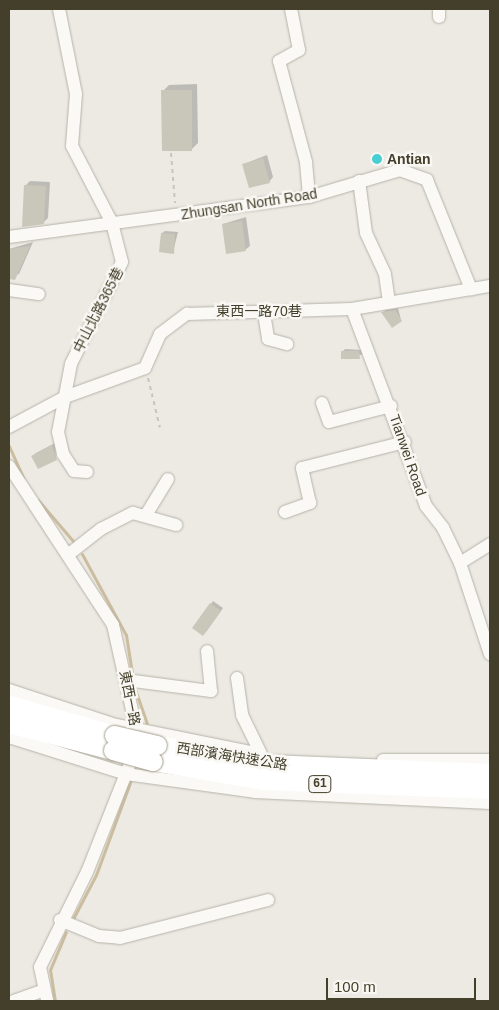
<!DOCTYPE html>
<meta charset="utf-8">
<style>
body{margin:0}
#map{position:relative;width:499px;height:1010px;overflow:hidden;background:#eceae3;font-family:Arial,"Noto Sans TC",sans-serif}
div>[style]{position:absolute}
.shadow>*{inset:0;background:#0003}
.stream>*{height:3px;margin:-1.5px;padding:0 1.5px;transform-origin:1.5px;border-radius:1.5px;background:#ccbd9e}
.building>*{inset:0;background:#c9c6ba}
.path>*{height:2px;margin-top:-1px;transform-origin:0;background:repeating-linear-gradient(90deg,#c7c5bd 0 4px,transparent 0 8px)}
.roads{filter:drop-shadow(0 0 1px #b6b3a8) drop-shadow(0 0 1px #b6b3a8)}
.minor>*{height:12px;margin:-6px;padding:0 6px;transform-origin:6px;border-radius:6px;background:#faf9f6}
.highway>*{height:19px;margin:-9.5px;padding:0 9.5px;transform-origin:9.5px;border-radius:9.5px;background:#fff}
.bridges{filter:drop-shadow(0 0 1px #a39d8a) drop-shadow(0 0 1px #a39d8a)}
.highway-bridge>*{height:19px;margin:-9.5px;padding:0 9.5px;transform-origin:9.5px;border-radius:9.5px;background:#fff}
.dots>*{width:14px;height:14px;translate:-50% -50%;box-sizing:border-box;border:2px solid #f9f7f3;border-radius:50%}
span{translate:-50% -50%;white-space:nowrap;text-align:center;line-height:1.15;-webkit-text-stroke:5px #f9f7f3;paint-order:stroke}
.shield-label span{padding:1px 4px;background:#f9f7f3;border:1px solid;border-radius:4px;-webkit-text-stroke-width:0}
.shield-label{font-size:12px;color:#443f2a;font-weight:700}
.poi-label{font-size:14px;color:#443f2a;font-weight:700}
.left{translate:0 -50%;text-align:left}
.street-label{font-size:14px;color:#443f2a}
.frame{position:absolute;inset:0;border:10px solid #443f2a;pointer-events:none}
.scale{position:absolute;left:326px;top:978px;width:150px;height:22px;box-sizing:border-box;border:2px solid #443f2a;border-top:0;padding-left:6px;font-size:15px;line-height:18px;white-space:nowrap;color:#443f2a;-webkit-text-stroke:4px #f9f7f3;paint-order:stroke}
</style>
<div id="map">
<div class="shadow">
<i style="clip-path:polygon(197px 84px,198px 143px,192px 149px,163px 91px,169px 85px)"></i>
<i style="clip-path:polygon(267px 155px,273px 177px,269px 182px,244px 164px)"></i>
<i style="clip-path:polygon(30px 181px,50px 182px,48px 218px,43px 223px,25px 186px)"></i>
<i style="clip-path:polygon(246px 217px,250px 246px,245px 250px,223px 224px)"></i>
<i style="clip-path:polygon(165px 231px,178px 232px,173px 252px,162px 233px)"></i>
<i style="clip-path:polygon(33px 242px,19px 274px,9px 278px,9px 249px)"></i>
<i style="clip-path:polygon(398px 308px,401px 320px,383px 312px,386px 310px)"></i>
<i style="clip-path:polygon(345px 349px,362px 350px,362px 355px,342px 352px)"></i>
<i style="clip-path:polygon(55px 443px,56px 459px,33px 456px,36px 453px)"></i>
<i style="clip-path:polygon(213px 601px,223px 608px,206px 632px,211px 604px)"></i>
</div>
<div class="stream">
<i style="left:9px;top:446px;width:35px;rotate:66deg"></i>
<i style="left:38px;top:500px;width:54px;rotate:49.5deg"></i>
<i style="left:82px;top:554px;width:92px;rotate:61.5deg"></i>
<i style="left:126px;top:635px;width:37px;rotate:81deg"></i>
<i style="left:135px;top:689px;width:36px;rotate:71deg"></i>
<i style="left:74px;top:917px;width:47px;rotate:-62.4deg"></i>
<i style="left:96px;top:875px;width:101px;rotate:-69.8deg"></i>
<i style="left:55px;top:1001px;width:31px;rotate:-99deg"></i>
<i style="left:50px;top:970px;width:41px;rotate:-67.2deg"></i>
</div>
<div class="building">
<i style="clip-path:polygon(161px 90px,192px 90px,192px 151px,162px 151px)"></i>
<i style="clip-path:polygon(263px 158px,270px 183px,249px 188px,242px 164px)"></i>
<i style="clip-path:polygon(24px 185px,46px 186px,44px 224px,22px 227px)"></i>
<i style="clip-path:polygon(242px 221px,246px 251px,226px 254px,222px 224px)"></i>
<i style="clip-path:polygon(161px 233px,175px 234px,174px 254px,159px 252px)"></i>
<i style="clip-path:polygon(30px 246px,15px 280px,9px 279px,9px 249px)"></i>
<i style="clip-path:polygon(395px 310px,402px 321px,392px 328px,381px 312px)"></i>
<i style="clip-path:polygon(341px 351px,359px 351px,360px 359px,341px 359px)"></i>
<i style="clip-path:polygon(52px 445px,57px 460px,38px 469px,31px 456px)"></i>
<i style="clip-path:polygon(210px 603px,221px 611px,203px 636px,192px 628px)"></i>
</div>
<div class="path">
<i style="left:171px;top:153px;width:50px;rotate:85.4deg"></i>
<i style="left:148px;top:378px;width:51px;rotate:76.5deg"></i>
</div>
<div class="roads">
<div class="minor">
<i style="left:59px;top:9px;width:87px;rotate:78.7deg"></i>
<i style="left:76px;top:94px;width:52px;rotate:94.4deg"></i>
<i style="left:72px;top:146px;width:87px;rotate:62.5deg"></i>
<i style="left:112px;top:223px;width:40px;rotate:75.6deg"></i>
<i style="left:122px;top:262px;width:114px;rotate:116.6deg"></i>
<i style="left:71px;top:364px;width:69px;rotate:100.8deg"></i>
<i style="left:58px;top:432px;width:23px;rotate:77deg"></i>
<i style="left:63px;top:454px;width:20px;rotate:57deg"></i>
<i style="left:74px;top:471px;width:13px;rotate:4deg"></i>
<i style="left:291px;top:9px;width:42px;rotate:79deg"></i>
<i style="left:299px;top:50px;width:23px;rotate:151deg"></i>
<i style="left:279px;top:61px;width:105px;rotate:75deg"></i>
<i style="left:306px;top:162px;width:35px;rotate:85deg"></i>
<i style="left:439px;top:17px;width:8px;rotate:-90deg"></i>
<i style="left:359px;top:181px;width:52px;rotate:82.3deg"></i>
<i style="left:366px;top:233px;width:45px;rotate:65.1deg"></i>
<i style="left:385px;top:274px;width:28px;rotate:82deg"></i>
<i style="left:9px;top:237px;width:303px;rotate:-7.6deg"></i>
<i style="left:309px;top:197px;width:95px;rotate:-16.5deg"></i>
<i style="left:400px;top:170px;width:29px;rotate:20deg"></i>
<i style="left:427px;top:180px;width:118px;rotate:68deg"></i>
<i style="left:9px;top:290px;width:30px;rotate:8deg"></i>
<i style="left:352px;top:309px;width:210px;rotate:69.4deg"></i>
<i style="left:426px;top:506px;width:28px;rotate:52deg"></i>
<i style="left:443px;top:528px;width:39px;rotate:64deg"></i>
<i style="left:460px;top:563px;width:96px;rotate:71.8deg"></i>
<i style="left:264px;top:313px;width:26px;rotate:81deg"></i>
<i style="left:268px;top:339px;width:20px;rotate:15deg"></i>
<i style="left:322px;top:403px;width:20px;rotate:70deg"></i>
<i style="left:329px;top:422px;width:64px;rotate:-14.5deg"></i>
<i style="left:9px;top:427px;width:64px;rotate:-28.2deg"></i>
<i style="left:65px;top:397px;width:85px;rotate:-19.9deg"></i>
<i style="left:145px;top:368px;width:37px;rotate:-66deg"></i>
<i style="left:160px;top:334px;width:34px;rotate:-37deg"></i>
<i style="left:187px;top:314px;width:165px;rotate:-1.7deg"></i>
<i style="left:352px;top:309px;width:140px;rotate:-9.5deg"></i>
<i style="left:9px;top:466px;width:190px;rotate:56.8deg"></i>
<i style="left:113px;top:625px;width:106px;rotate:77.4deg"></i>
<i style="left:136px;top:728px;width:33px;rotate:99deg"></i>
<i style="left:131px;top:761px;width:119px;rotate:111.6deg"></i>
<i style="left:87px;top:872px;width:106px;rotate:116.3deg"></i>
<i style="left:40px;top:967px;width:35px;rotate:78deg"></i>
<i style="left:285px;top:512px;width:27px;rotate:-20deg"></i>
<i style="left:310px;top:503px;width:36px;rotate:-103deg"></i>
<i style="left:302px;top:468px;width:106px;rotate:-14.2deg"></i>
<i style="left:146px;top:515px;width:42px;rotate:-58.6deg"></i>
<i style="left:69px;top:554px;width:41px;rotate:-38deg"></i>
<i style="left:101px;top:529px;width:36px;rotate:-27deg"></i>
<i style="left:133px;top:513px;width:45px;rotate:15.6deg"></i>
<i style="left:460px;top:563px;width:36px;rotate:-32deg"></i>
<i style="left:237px;top:678px;width:37px;rotate:82deg"></i>
<i style="left:242px;top:715px;width:43px;rotate:64deg"></i>
<i style="left:126px;top:680px;width:86px;rotate:7.4deg"></i>
<i style="left:211px;top:691px;width:40px;rotate:-95.7deg"></i>
<i style="left:9px;top:690px;width:113px;rotate:18.1deg"></i>
<i style="left:116px;top:725px;width:143px;rotate:11.3deg"></i>
<i style="left:9px;top:737px;width:123px;rotate:17.5deg"></i>
<i style="left:126px;top:774px;width:130px;rotate:7.9deg"></i>
<i style="left:255px;top:792px;width:235px;rotate:2.7deg"></i>
<i style="left:383px;top:760px;width:107px"></i>
<i style="left:60px;top:920px;width:42px;rotate:22.3deg"></i>
<i style="left:99px;top:936px;width:21px;rotate:5deg"></i>
<i style="left:120px;top:938px;width:153px;rotate:-14.4deg"></i>
<i style="left:14px;top:1001px;width:32px;rotate:-20deg"></i>
</div>
<div class="highway">
<i style="left:9px;top:705px;width:109px;rotate:15.9deg"></i>
<i style="left:9px;top:723px;width:107px;rotate:14.6deg"></i>
<i style="left:157px;top:745px;width:113px;rotate:9.7deg"></i>
<i style="left:268px;top:764px;width:222px;rotate:2.3deg"></i>
<i style="left:152px;top:761px;width:113px;rotate:9.7deg"></i>
<i style="left:263px;top:780px;width:227px;rotate:2.3deg"></i>
</div>
</div>
<div class="bridges">
<div class="highway-bridge">
<i style="left:114px;top:735px;width:44px;rotate:13.1deg"></i>
<i style="left:113px;top:750px;width:41px;rotate:15.8deg"></i>
</div>
</div>
<div class="dots">
<i style="left:377px;top:159px;background:#47cfd1"></i>
</div>
<div class="shield-label">
<span style="left:320px;top:784px">61</span>
</div>
<div class="poi-label">
<span class="left" style="left:387px;top:159px">Antian</span>
</div>
<div class="street-label">
<span style="left:249px;top:204px;rotate:-9deg">Zhungsan North Road</span>
<span style="left:98px;top:310px;rotate:-63deg">中山北路365巷</span>
<span style="left:259px;top:311px">東西一路70巷</span>
<span style="left:408px;top:455px;rotate:71deg">Tianwei Road</span>
<span style="left:130px;top:698px;rotate:79deg">東西一路</span>
<span style="left:232px;top:756px;rotate:9deg">西部濱海快速公路</span>
</div>
<div class="frame"></div>
<div class="scale">100 m</div>
</div>
